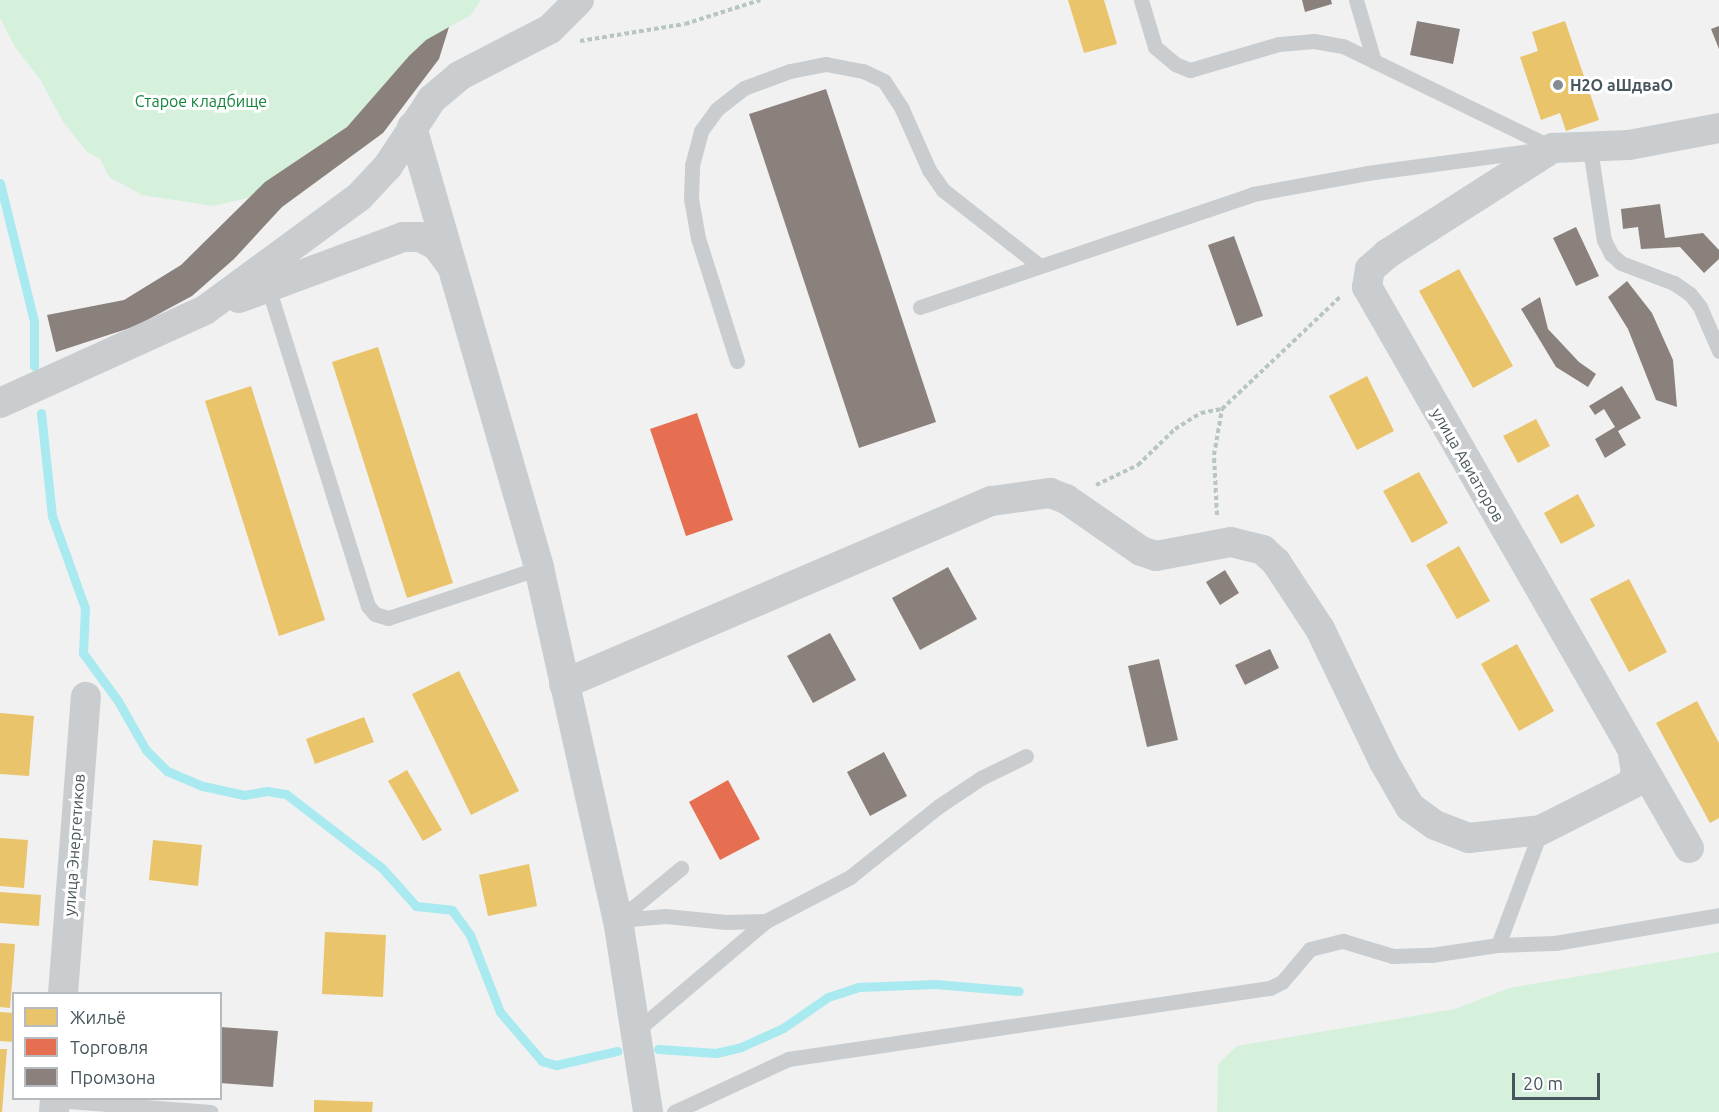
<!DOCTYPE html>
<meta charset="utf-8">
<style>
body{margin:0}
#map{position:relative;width:1719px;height:1112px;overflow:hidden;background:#f1f1f1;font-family:Ubuntu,sans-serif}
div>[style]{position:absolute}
.green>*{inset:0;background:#d5f1dc}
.homes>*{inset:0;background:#e9c46a}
.shops>*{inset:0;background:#e76f51}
.industry>*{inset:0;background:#8a817c}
.stream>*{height:9px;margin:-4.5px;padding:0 4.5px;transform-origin:4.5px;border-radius:4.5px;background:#a8eaf0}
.path>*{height:4px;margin-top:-2px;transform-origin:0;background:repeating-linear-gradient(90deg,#b8c6c0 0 4.5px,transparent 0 7.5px)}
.service>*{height:15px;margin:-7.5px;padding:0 7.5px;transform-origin:7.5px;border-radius:7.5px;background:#cacdcf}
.minor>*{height:30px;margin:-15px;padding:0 15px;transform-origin:15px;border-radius:15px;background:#cacdcf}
.dots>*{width:16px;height:16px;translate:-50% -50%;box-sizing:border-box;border:3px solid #fff;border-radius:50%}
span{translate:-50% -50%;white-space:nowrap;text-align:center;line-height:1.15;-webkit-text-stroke:6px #fff;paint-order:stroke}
.poi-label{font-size:16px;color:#47565e;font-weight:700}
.left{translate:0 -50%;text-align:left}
.park-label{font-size:16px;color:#14833d}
.street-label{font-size:16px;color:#47565e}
.legend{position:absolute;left:12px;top:992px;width:210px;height:108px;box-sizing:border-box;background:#fff;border:2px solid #b5bbbf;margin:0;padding:8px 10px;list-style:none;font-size:18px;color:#47565e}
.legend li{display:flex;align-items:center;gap:12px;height:30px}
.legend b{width:30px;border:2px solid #b5bbbf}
.scale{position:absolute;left:1512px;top:1073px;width:88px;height:27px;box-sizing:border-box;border:3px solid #47565e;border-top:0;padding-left:8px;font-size:18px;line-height:21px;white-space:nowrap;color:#47565e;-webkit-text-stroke:4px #fff;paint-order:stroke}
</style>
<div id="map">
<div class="green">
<i style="clip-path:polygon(0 0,481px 0,471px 15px,426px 40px,409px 56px,347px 127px,248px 198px,213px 206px,142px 195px,109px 177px,100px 159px,87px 152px,62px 120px,40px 79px,15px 47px,0 18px)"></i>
<i style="clip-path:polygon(1719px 952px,1719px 1112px,1217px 1112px,1218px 1064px,1237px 1046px,1455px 1009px,1509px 988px)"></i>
</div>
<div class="homes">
<i style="clip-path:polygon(1068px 0,1104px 0,1117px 44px,1084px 53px)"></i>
<i style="clip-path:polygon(1565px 21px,1599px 120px,1566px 131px,1560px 113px,1541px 120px,1520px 57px,1538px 51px,1532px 32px)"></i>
<i style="clip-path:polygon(1459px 269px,1513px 366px,1473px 388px,1419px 291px)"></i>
<i style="clip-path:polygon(378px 347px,453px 583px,407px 598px,332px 362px)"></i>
<i style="clip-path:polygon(1367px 376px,1394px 431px,1357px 450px,1329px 396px)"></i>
<i style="clip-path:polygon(251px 386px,325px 620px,279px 636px,205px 401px)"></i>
<i style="clip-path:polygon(1536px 419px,1550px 446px,1518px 463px,1503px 436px)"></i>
<i style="clip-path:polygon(1419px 472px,1448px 523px,1412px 543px,1383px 491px)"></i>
<i style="clip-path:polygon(1578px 494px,1595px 526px,1561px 544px,1544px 513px)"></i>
<i style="clip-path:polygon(1459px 546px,1490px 601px,1457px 619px,1426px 565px)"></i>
<i style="clip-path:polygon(1629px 579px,1667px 652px,1629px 672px,1590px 599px)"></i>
<i style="clip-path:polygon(1517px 644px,1554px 711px,1519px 731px,1481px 664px)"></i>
<i style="clip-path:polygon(459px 671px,519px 791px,471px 815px,412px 694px)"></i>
<i style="clip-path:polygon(1697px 701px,1719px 743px,1719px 818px,1710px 823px,1656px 723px)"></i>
<i style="clip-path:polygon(0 713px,34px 716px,29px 776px,0 774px)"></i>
<i style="clip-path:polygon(364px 717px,374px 742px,315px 764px,306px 739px)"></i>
<i style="clip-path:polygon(407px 770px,442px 830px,423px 841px,388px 781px)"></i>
<i style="clip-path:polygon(0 838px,28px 840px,24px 888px,0 886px)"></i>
<i style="clip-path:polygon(153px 840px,202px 845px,198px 886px,149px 880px)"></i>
<i style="clip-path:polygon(529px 864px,537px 906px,488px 916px,479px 875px)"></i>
<i style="clip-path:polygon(0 892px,41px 895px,39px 926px,0 923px)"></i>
<i style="clip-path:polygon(325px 932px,386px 935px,383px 997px,322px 994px)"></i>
<i style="clip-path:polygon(0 943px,15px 944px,10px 1008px,0 1007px)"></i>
<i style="clip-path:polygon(0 1012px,14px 1013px,14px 1042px,0 1041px)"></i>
<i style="clip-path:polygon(0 1049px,7px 1049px,2px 1112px,0 1112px)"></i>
<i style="clip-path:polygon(314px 1100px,373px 1102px,372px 1112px,314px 1112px)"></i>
</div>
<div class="shops">
<i style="clip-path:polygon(697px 413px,733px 520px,686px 536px,650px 429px)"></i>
<i style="clip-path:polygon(728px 780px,760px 839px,720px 860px,689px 802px)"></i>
</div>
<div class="industry">
<i style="clip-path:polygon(1302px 0,1331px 0,1332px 4px,1305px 12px)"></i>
<i style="clip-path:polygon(1417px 21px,1460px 29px,1453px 64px,1410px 55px)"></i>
<i style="clip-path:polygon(1719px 26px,1719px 49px,1711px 29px)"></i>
<i style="clip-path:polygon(449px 27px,439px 59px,383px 133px,282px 207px,234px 259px,192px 296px,136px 326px,56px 352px,47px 315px,124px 300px,181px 265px,265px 182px,347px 127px,409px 56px,426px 40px)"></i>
<i style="clip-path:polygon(826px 89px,936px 422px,859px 448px,749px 114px)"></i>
<i style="clip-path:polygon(1660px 204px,1665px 238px,1703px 233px,1719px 250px,1719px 259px,1704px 273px,1680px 247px,1641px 249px,1638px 227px,1623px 229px,1621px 209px)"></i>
<i style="clip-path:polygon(1576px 227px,1599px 276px,1576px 286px,1553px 238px)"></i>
<i style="clip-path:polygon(1234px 236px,1263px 316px,1237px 326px,1208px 245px)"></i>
<i style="clip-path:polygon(1627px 281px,1652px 313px,1673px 360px,1677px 407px,1656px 400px,1628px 329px,1608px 297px)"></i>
<i style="clip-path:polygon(1540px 297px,1548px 329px,1579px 362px,1596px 374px,1588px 387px,1556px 367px,1521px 309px)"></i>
<i style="clip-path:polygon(1622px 386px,1641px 418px,1618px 431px,1626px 445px,1605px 458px,1595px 439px,1615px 427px,1604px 409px,1595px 415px,1589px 406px)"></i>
<i style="clip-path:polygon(948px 567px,977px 619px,920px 650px,892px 598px)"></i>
<i style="clip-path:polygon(1225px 570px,1239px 593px,1220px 605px,1206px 582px)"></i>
<i style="clip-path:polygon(830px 633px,856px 680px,813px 703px,787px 656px)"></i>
<i style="clip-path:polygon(1270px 649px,1279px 668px,1245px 685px,1235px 665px)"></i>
<i style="clip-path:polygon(1159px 659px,1178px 740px,1147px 747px,1128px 666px)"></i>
<i style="clip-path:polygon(884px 752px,907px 796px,870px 816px,847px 772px)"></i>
<i style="clip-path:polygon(220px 1027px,278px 1031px,273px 1087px,220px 1083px)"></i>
</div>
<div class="stream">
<i style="left:0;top:183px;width:142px;rotate:76.2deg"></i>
<i style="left:34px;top:321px;width:45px;rotate:90deg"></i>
<i style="left:41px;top:413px;width:104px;rotate:83.9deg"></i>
<i style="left:52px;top:516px;width:98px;rotate:70.3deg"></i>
<i style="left:85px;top:608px;width:45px;rotate:92.5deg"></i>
<i style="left:83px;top:653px;width:59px;rotate:53.9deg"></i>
<i style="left:118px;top:701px;width:56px;rotate:60.3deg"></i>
<i style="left:146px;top:750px;width:30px;rotate:45deg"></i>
<i style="left:167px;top:771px;width:39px;rotate:23deg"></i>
<i style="left:203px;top:786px;width:42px;rotate:12.4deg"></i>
<i style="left:244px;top:795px;width:23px;rotate:-10deg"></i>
<i style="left:267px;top:791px;width:19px;rotate:9deg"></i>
<i style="left:286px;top:794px;width:121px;rotate:37.6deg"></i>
<i style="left:382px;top:868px;width:51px;rotate:48.2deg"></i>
<i style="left:416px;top:906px;width:36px;rotate:6deg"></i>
<i style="left:452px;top:910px;width:31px;rotate:54deg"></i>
<i style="left:470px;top:935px;width:83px;rotate:68.7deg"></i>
<i style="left:500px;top:1012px;width:65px;rotate:49.4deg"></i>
<i style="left:542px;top:1061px;width:15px;rotate:16deg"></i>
<i style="left:556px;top:1065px;width:63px;rotate:-12.9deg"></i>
<i style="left:658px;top:1049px;width:58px;rotate:3.9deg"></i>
<i style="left:716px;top:1053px;width:26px;rotate:-13deg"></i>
<i style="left:741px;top:1047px;width:46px;rotate:-24.3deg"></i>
<i style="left:783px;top:1028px;width:55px;rotate:-34.6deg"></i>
<i style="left:828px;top:997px;width:32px;rotate:-18deg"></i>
<i style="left:858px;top:987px;width:77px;rotate:-2.2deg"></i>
<i style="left:935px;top:984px;width:84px;rotate:4.8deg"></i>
</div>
<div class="path">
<i style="left:580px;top:41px;width:106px;rotate:-9.2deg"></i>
<i style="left:685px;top:24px;width:79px;rotate:-17.7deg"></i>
<i style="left:1096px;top:485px;width:47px;rotate:-25.5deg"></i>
<i style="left:1138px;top:465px;width:52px;rotate:-44.2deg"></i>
<i style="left:1175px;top:429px;width:31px;rotate:-32deg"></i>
<i style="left:1201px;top:413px;width:21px;rotate:-11deg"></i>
<i style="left:1222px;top:409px;width:164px;rotate:-43.5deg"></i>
<i style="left:1217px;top:515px;width:60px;rotate:-92.9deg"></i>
<i style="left:1214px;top:455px;width:47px;rotate:-80.1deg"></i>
</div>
<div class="service">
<i style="left:1141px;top:0;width:49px;rotate:73.4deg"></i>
<i style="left:1155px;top:47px;width:26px;rotate:40deg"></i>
<i style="left:1175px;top:64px;width:16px;rotate:22deg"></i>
<i style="left:1190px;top:70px;width:93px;rotate:-16.3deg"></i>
<i style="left:1279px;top:44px;width:35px;rotate:-5deg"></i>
<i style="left:1314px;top:41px;width:29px;rotate:10deg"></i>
<i style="left:1343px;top:46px;width:233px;rotate:25.9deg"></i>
<i style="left:1356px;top:0;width:64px;rotate:73.6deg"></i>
<i style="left:1590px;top:149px;width:92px;rotate:81.3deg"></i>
<i style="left:1604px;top:240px;width:16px;rotate:63deg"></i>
<i style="left:1611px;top:254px;width:13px;rotate:42deg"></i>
<i style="left:1621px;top:263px;width:57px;rotate:20.7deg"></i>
<i style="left:1674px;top:283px;width:19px;rotate:35deg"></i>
<i style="left:1690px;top:294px;width:16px;rotate:52deg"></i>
<i style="left:1700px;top:307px;width:48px;rotate:66.6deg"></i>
<i style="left:268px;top:287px;width:334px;rotate:72.6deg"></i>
<i style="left:368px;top:606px;width:11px;rotate:49deg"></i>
<i style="left:375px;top:614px;width:14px;rotate:17deg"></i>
<i style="left:388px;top:618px;width:159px;rotate:-18.3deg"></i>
<i style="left:920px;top:307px;width:352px;rotate:-18.7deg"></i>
<i style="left:1253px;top:194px;width:116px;rotate:-10.4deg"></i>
<i style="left:1367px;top:173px;width:173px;rotate:-7.7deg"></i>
<i style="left:737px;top:361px;width:129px;rotate:-107.6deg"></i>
<i style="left:698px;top:238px;width:40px;rotate:-100deg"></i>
<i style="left:691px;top:199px;width:34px;rotate:-88deg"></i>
<i style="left:692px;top:165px;width:35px;rotate:-75deg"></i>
<i style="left:701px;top:131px;width:27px;rotate:-54deg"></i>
<i style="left:717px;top:109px;width:34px;rotate:-38deg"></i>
<i style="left:744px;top:88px;width:49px;rotate:-20.3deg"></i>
<i style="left:790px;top:71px;width:37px;rotate:-11deg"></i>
<i style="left:826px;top:64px;width:38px;rotate:11deg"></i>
<i style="left:863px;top:71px;width:23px;rotate:25deg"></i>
<i style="left:884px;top:81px;width:33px;rotate:57deg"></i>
<i style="left:902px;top:109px;width:67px;rotate:66.1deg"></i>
<i style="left:929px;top:170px;width:24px;rotate:55deg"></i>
<i style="left:943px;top:190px;width:123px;rotate:38.1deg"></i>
<i style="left:618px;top:920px;width:48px;rotate:-4.8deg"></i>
<i style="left:666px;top:916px;width:60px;rotate:5.7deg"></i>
<i style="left:726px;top:922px;width:40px;rotate:-1.4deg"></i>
<i style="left:618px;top:920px;width:82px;rotate:-39.5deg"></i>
<i style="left:1498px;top:945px;width:123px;rotate:-69.5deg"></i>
<i style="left:636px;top:1031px;width:170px;rotate:-40.2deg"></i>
<i style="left:766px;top:921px;width:95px;rotate:-27.6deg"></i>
<i style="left:850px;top:877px;width:114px;rotate:-38.6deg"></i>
<i style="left:939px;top:806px;width:50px;rotate:-33.7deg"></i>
<i style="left:981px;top:778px;width:50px;rotate:-26.1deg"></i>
<i style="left:55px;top:1100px;width:156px;rotate:4.4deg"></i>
<i style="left:674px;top:1112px;width:126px;rotate:-24.9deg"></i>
<i style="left:788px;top:1059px;width:487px;rotate:-8.4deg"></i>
<i style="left:1270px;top:988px;width:13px;rotate:-27deg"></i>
<i style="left:1282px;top:982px;width:43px;rotate:-49.7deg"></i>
<i style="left:1310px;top:949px;width:34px;rotate:-14deg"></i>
<i style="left:1343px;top:941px;width:52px;rotate:16.7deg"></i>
<i style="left:1393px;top:956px;width:38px;rotate:-2deg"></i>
<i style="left:1431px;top:955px;width:68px;rotate:-8.5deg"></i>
<i style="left:1498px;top:945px;width:57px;rotate:-2deg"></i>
<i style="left:1555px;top:943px;width:166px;rotate:-9.7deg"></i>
</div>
<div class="minor">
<i style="left:412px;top:127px;width:459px;rotate:73.9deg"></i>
<i style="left:539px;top:568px;width:361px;rotate:77.4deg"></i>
<i style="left:618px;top:920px;width:194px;rotate:81.1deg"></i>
<i style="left:239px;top:298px;width:175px;rotate:-20.4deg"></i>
<i style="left:403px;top:237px;width:17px"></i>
<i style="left:420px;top:237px;width:18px;rotate:27deg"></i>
<i style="left:436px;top:245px;width:26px;rotate:53deg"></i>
<i style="left:0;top:403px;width:225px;rotate:-24.4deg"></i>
<i style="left:205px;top:310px;width:192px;rotate:-36.3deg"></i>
<i style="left:360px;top:196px;width:41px;rotate:-47deg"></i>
<i style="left:388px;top:166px;width:80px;rotate:-56.7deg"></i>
<i style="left:432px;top:99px;width:35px;rotate:-40deg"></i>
<i style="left:459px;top:76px;width:102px;rotate:-27.3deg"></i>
<i style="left:550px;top:29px;width:41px;rotate:-45deg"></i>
<i style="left:564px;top:684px;width:465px;rotate:-23.2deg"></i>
<i style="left:992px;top:501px;width:59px;rotate:-7.9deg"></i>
<i style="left:1050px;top:493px;width:17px;rotate:21deg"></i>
<i style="left:1066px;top:499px;width:91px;rotate:34.7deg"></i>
<i style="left:1141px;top:551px;width:16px;rotate:18deg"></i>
<i style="left:1156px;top:556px;width:76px;rotate:-10.6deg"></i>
<i style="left:1231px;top:542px;width:33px;rotate:14deg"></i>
<i style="left:1263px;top:550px;width:18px;rotate:43deg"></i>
<i style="left:1276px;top:562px;width:80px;rotate:56.7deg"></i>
<i style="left:1320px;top:629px;width:148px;rotate:64.3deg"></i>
<i style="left:1384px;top:762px;width:52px;rotate:60deg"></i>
<i style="left:1410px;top:807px;width:31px;rotate:36deg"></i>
<i style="left:1435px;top:825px;width:36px;rotate:21deg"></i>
<i style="left:1469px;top:838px;width:72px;rotate:-6.3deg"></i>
<i style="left:1541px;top:830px;width:102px;rotate:-26.8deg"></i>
<i style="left:1632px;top:784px;width:12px;rotate:-70deg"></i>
<i style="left:1636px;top:773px;width:19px;rotate:-99deg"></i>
<i style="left:1689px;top:848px;width:647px;rotate:-119.85deg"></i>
<i style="left:1367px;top:287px;width:18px;rotate:-81deg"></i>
<i style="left:1370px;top:269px;width:23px;rotate:-41deg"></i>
<i style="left:1387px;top:254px;width:197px;rotate:-32.6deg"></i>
<i style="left:1553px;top:148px;width:76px;rotate:-2.3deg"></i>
<i style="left:1629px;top:145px;width:92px;rotate:-10.7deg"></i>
<i style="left:63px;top:994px;width:298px;rotate:-85.6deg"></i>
<i style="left:54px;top:1112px;width:14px;rotate:-86deg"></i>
</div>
<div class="dots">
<i style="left:1558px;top:85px;background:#828c91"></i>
</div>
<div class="poi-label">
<span class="left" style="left:1570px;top:85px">H2O аШдваО</span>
</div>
<div class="park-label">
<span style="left:201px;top:101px">Старое кладбище</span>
</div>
<div class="street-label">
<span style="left:1468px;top:465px;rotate:60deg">улица Авиаторов</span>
<span style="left:74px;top:845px;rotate:-86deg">улица Энергетиков</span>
</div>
<ul class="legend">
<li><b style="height:16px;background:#e9c46a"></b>Жильё</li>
<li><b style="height:16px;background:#e76f51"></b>Торговля</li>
<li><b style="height:16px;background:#8a817c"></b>Промзона</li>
</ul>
<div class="scale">20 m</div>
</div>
